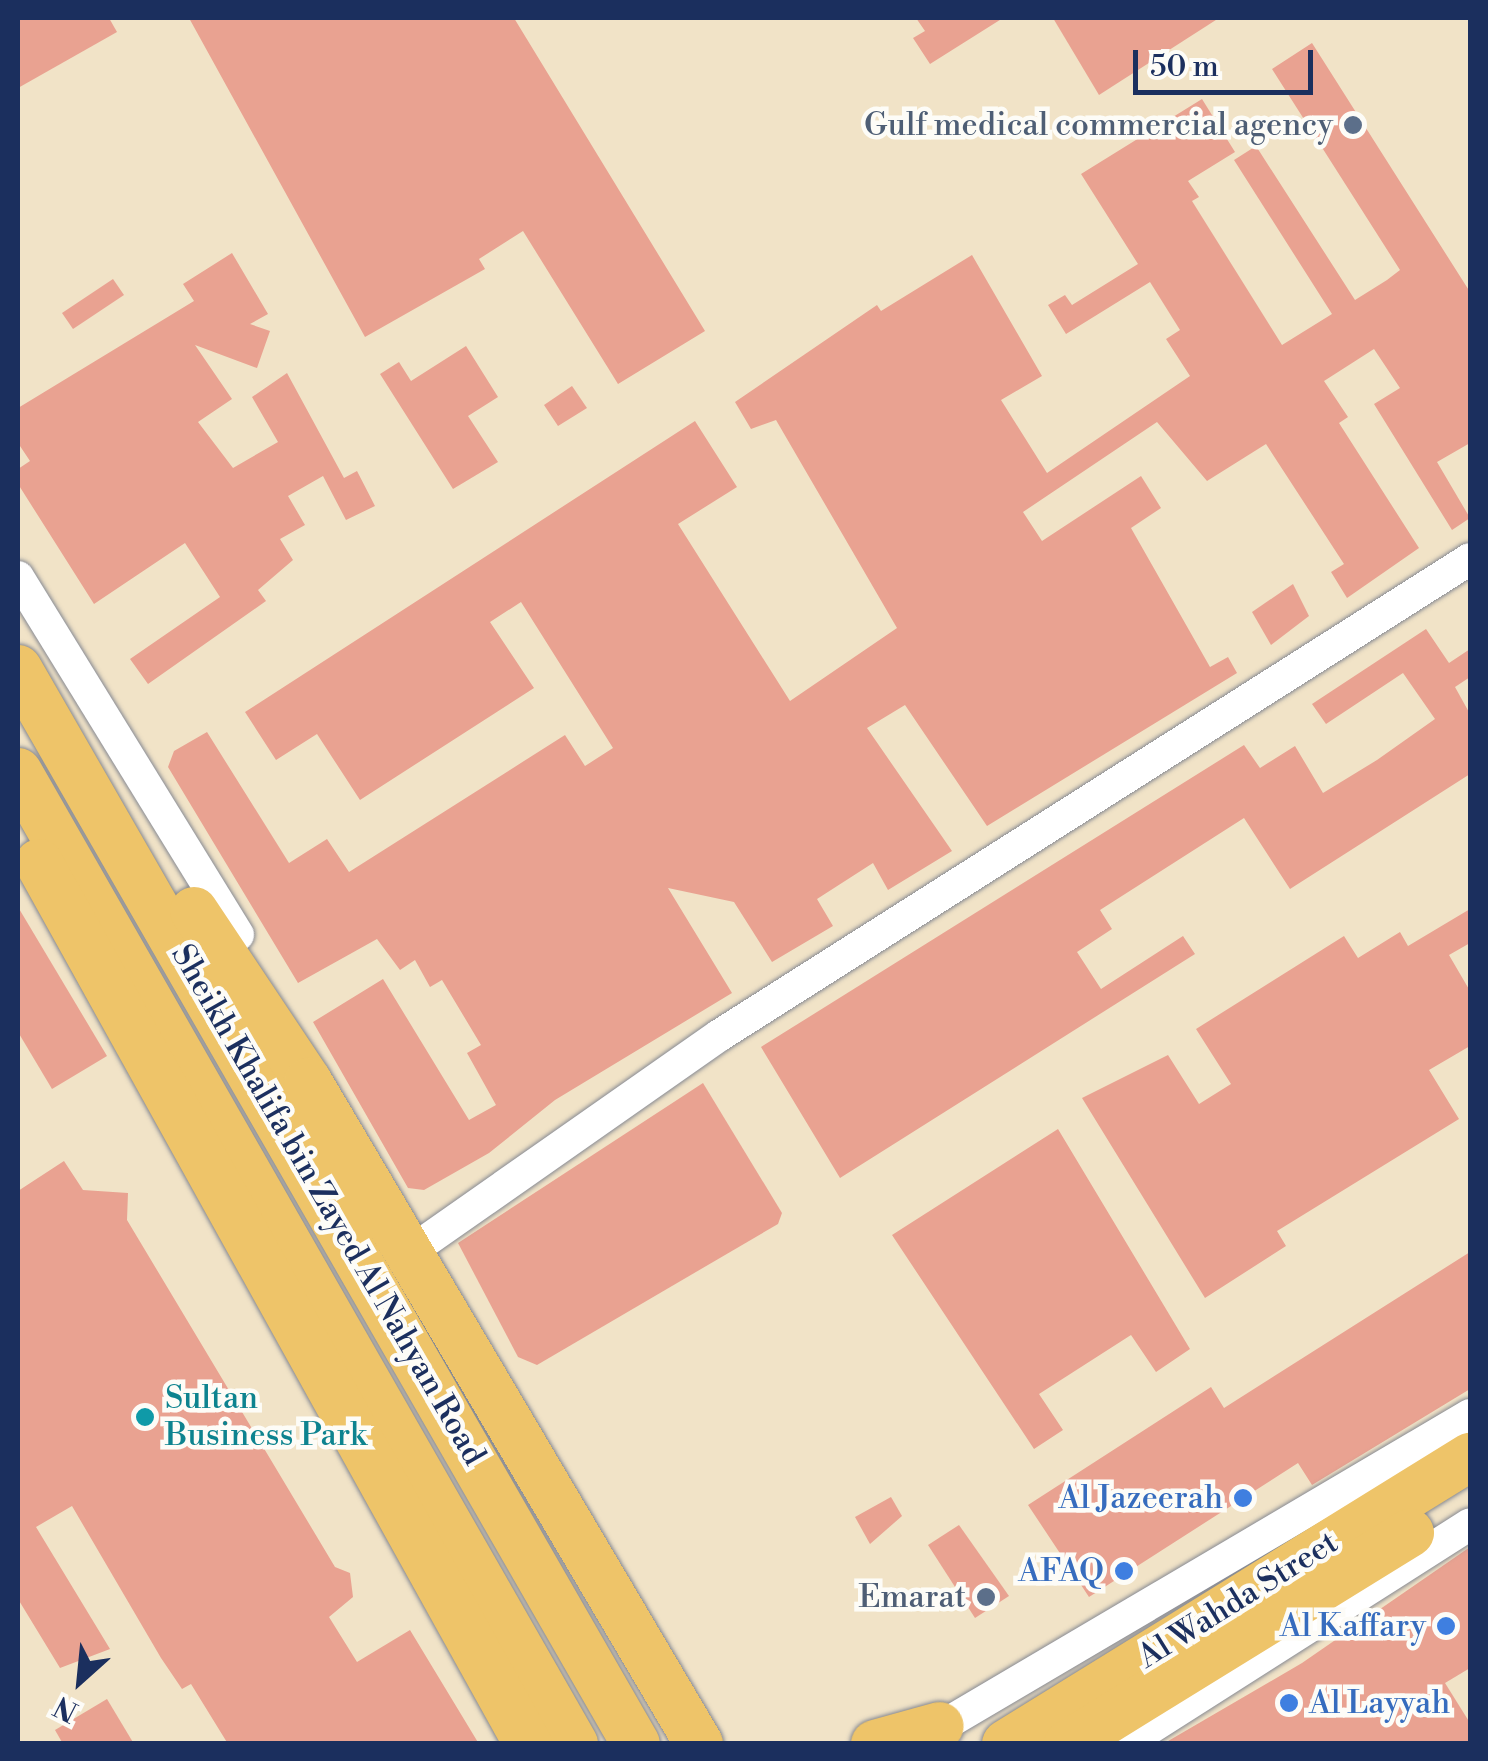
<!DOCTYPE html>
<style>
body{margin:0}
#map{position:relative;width:1488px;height:1761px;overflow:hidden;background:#f1e3c7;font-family:"Libre Bodoni",serif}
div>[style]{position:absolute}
.building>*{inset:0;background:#e9a291}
.roads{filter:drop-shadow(0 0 2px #868992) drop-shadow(0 0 2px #868992)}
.minor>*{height:32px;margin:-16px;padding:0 16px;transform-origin:16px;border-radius:16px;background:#fff}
.highway>*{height:48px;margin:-24px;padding:0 24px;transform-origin:24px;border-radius:24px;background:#eec469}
.dots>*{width:28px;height:28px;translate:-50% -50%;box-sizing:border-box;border:5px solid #fdfcf7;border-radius:50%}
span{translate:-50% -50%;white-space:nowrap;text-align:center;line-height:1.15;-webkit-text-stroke:9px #fdfcf7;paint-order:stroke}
.service-label{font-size:32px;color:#4e5e75}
.right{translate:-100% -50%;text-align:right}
.street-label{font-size:32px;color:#1b2f5e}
.culture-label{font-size:32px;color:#0d838f}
.left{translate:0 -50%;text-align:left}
.shop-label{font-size:32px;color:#366cbe}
.frame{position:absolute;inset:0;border:20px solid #1b2f5e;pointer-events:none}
.north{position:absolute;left:30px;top:1631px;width:100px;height:100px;-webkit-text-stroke:8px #fdfcf7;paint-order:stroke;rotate:207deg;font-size:28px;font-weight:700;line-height:40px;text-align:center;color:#1b2f5e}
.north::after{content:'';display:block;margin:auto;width:35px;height:45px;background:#1b2f5e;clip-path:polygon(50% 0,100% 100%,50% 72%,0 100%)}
.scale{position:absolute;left:1133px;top:50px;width:180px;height:45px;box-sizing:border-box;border:5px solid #1b2f5e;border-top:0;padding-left:12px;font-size:30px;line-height:35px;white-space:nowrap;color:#1b2f5e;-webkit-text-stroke:8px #fdfcf7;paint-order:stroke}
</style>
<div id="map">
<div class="building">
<i style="clip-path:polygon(18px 18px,109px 18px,117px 32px,18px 88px)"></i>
<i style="clip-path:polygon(189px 18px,514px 18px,705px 331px,618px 384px,523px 231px,479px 259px,485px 269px,365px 337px)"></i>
<i style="clip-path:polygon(916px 18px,1003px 18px,930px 64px,913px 38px,925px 31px)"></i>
<i style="clip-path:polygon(1053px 18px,1219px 18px,1099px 95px)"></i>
<i style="clip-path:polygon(1312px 43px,1470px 292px,1470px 443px,1437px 462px,1470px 518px,1452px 530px,1374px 404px,1400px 388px,1374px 349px,1324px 381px,1348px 417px,1339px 423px,1419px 548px,1347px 598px,1331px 572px,1344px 564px,1266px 444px,1207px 481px,1157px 422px,1023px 512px,1042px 541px,1141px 476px,1161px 508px,1131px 528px,1210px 667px,1228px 657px,1237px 673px,987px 826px,905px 705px,867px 728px,952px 851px,888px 890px,873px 863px,817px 899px,833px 926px,772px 962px,734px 902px,668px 888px,732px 993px,555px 1100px,489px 1153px,424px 1190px,408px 1188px,313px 1022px,383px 979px,469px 1120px,496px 1105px,467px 1053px,481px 1045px,442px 980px,430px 987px,415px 960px,400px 970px,377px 939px,298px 983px,168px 767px,174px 751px,207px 732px,289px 863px,327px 839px,349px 872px,565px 735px,585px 766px,613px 748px,521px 602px,490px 622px,534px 688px,360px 800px,317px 734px,276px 760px,245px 712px,695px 421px,737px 487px,678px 524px,790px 701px,897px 628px,776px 420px,751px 429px,735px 402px,877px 305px,881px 311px,972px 255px,1042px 376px,1001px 400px,1047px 473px,1190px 376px,1166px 339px,1180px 330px,1150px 282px,1066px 334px,1048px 305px,1065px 295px,1072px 305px,1138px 264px,1081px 174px,1202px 99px,1235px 152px,1188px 181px,1199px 197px,1192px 201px,1282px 345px,1332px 314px,1234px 160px,1256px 146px,1355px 300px,1387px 280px,1400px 270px,1272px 69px)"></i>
<i style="clip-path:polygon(232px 253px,268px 314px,250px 324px,270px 331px,257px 368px,195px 345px,232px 399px,198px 422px,233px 468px,278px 442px,252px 397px,287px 373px,344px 478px,357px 471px,375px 506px,346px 520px,323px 476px,288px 496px,305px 525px,280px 539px,293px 560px,258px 590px,266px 601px,148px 684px,130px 659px,220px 597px,185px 543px,94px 604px,18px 484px,18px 469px,30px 461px,18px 443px,18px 408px,194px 301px,183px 284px)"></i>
<i style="clip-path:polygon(113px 279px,124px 295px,73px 329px,62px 313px)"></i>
<i style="clip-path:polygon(466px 346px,498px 397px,468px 416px,498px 462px,453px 489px,380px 374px,399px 362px,411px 381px)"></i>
<i style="clip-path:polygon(572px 386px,587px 408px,558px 426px,544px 405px)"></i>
<i style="clip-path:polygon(1293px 584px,1309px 616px,1271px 645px,1252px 612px)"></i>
<i style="clip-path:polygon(1426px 629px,1449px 663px,1470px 649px,1470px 677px,1455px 687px,1470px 714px,1470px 774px,1290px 889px,1244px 818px,1100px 910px,1112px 929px,1077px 952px,1101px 989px,1183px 936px,1195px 954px,840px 1178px,761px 1047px,1244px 745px,1260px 768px,1295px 746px,1323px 793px,1377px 760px,1435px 719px,1403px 673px,1326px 724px,1312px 704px)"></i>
<i style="clip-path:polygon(18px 907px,107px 1056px,52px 1089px,18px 1032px)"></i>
<i style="clip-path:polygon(1470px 909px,1470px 943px,1449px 955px,1470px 991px,1470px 1046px,1429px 1070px,1459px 1119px,1277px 1231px,1286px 1246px,1205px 1298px,1082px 1098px,1168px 1055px,1199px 1104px,1231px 1084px,1196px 1029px,1344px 936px,1358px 958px,1400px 932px,1408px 946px)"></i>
<i style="clip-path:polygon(703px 1083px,782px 1213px,778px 1224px,537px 1365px,518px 1357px,458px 1243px)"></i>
<i style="clip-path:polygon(1058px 1129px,1190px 1349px,1156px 1372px,1131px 1335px,1039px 1394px,1063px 1430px,1034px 1449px,892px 1235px)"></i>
<i style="clip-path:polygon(64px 1161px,83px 1190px,128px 1193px,127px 1220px,335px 1567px,350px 1573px,353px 1597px,329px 1617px,357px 1662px,410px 1630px,479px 1744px,228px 1744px,191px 1684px,182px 1689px,161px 1658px,72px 1506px,36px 1527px,110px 1649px,60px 1668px,18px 1599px,18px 1191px)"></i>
<i style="clip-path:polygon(1470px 1252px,1470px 1389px,1312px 1485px,1298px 1463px,1089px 1597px,1028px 1505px,1211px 1387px,1224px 1408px)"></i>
<i style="clip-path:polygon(891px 1497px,902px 1516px,870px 1544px,855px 1517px)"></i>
<i style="clip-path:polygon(959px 1525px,1009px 1596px,975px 1618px,928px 1545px)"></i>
<i style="clip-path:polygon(1470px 1547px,1470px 1668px,1445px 1683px,1470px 1723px,1470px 1744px,1163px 1744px,1302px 1663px)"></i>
<i style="clip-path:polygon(107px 1699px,134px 1744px,63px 1744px,55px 1730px)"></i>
</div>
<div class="roads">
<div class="minor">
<i style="left:18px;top:577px;width:420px;rotate:58.4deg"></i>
<i style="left:410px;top:1252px;width:378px;rotate:-35deg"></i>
<i style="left:720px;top:1035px;width:888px;rotate:-32.4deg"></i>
<i style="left:922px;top:1738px;width:636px;rotate:-30.52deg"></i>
<i style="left:1125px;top:1744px;width:409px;rotate:-32.5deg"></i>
</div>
<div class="highway">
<i style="left:18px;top:669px;width:1240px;rotate:60.11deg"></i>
<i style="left:18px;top:772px;width:1120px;rotate:60.23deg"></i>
<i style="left:39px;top:863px;width:1008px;rotate:60.97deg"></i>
<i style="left:194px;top:911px;width:206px;rotate:56.3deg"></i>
<i style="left:308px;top:1082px;width:769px;rotate:59.43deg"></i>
<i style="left:875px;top:1744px;width:67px;rotate:-15.5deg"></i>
<i style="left:1006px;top:1744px;width:546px;rotate:-31.74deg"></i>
<i style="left:1068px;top:1744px;width:402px;rotate:-31.7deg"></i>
</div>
</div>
<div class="dots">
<i style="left:1353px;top:125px;background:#5c6f8a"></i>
<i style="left:145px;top:1417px;background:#0f9aa8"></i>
<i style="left:1243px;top:1498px;background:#3f7fe0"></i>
<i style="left:1124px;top:1571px;background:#3f7fe0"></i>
<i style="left:986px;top:1597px;background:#5c6f8a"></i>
<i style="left:1446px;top:1626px;background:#3f7fe0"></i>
<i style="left:1289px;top:1703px;background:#3f7fe0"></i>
</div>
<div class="service-label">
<span class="right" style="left:1333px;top:125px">Gulf medical commercial agency</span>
<span class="right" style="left:966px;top:1597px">Emarat</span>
</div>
<div class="street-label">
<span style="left:328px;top:1205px;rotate:60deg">Sheikh Khalifa bin Zayed Al Nahyan Road</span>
<span style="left:1238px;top:1600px;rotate:-32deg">Al Wahda Street</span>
</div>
<div class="culture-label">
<span class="left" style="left:165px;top:1417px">Sultan<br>Business Park</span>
</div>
<div class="shop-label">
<span class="right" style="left:1223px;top:1498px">Al Jazeerah</span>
<span class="right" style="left:1104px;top:1571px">AFAQ</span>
<span class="right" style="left:1426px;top:1626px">Al Kaffary</span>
<span class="left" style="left:1309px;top:1703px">Al Layyah</span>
</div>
<div class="frame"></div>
<div class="north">N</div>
<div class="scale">50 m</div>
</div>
